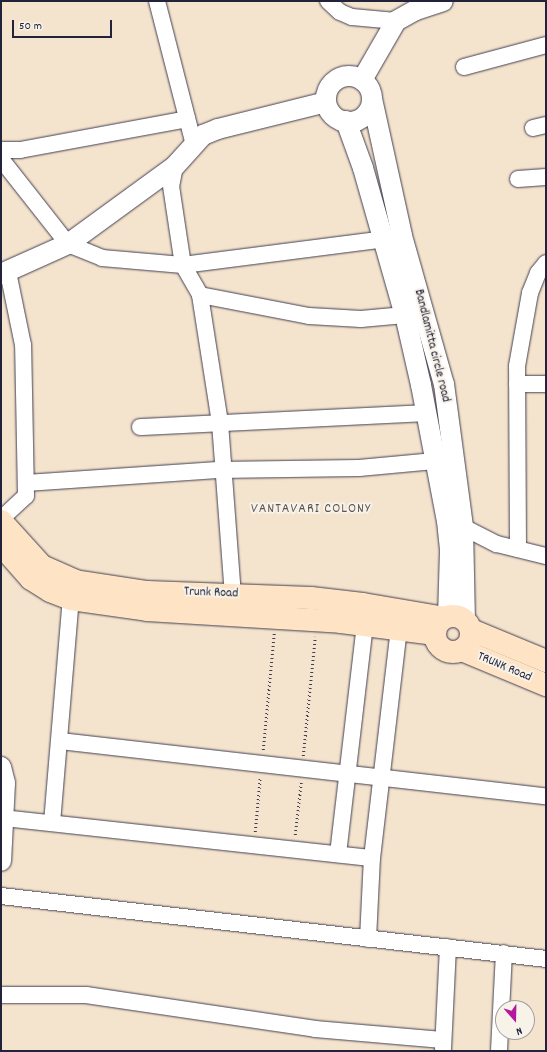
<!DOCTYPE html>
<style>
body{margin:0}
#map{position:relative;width:547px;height:1052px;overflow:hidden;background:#f5e4cd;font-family:Dekko,sans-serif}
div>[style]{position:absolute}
.path>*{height:2.5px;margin-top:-1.25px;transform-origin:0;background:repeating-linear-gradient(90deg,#423f51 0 1px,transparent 0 4px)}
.roads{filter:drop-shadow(0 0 1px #423f51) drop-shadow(0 0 1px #423f51)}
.minor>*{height:16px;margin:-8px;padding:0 8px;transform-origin:8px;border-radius:8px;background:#fff}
.tertiary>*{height:20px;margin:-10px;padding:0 10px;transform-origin:10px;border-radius:10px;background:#fff}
.tertiary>.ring{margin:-10px;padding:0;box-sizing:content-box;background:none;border:20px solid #fff;border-radius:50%}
.secondary>*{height:22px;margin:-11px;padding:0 11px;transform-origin:11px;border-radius:11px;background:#fee4c5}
.secondary>.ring{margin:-11px;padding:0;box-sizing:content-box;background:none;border:22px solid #fee4c5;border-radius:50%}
span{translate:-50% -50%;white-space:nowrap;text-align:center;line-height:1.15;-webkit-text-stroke:4px #f7f3e8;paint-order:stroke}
.street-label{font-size:13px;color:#22223b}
.neighbourhood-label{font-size:14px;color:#5c5154;letter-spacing:1px}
.frame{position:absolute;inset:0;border:2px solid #22223b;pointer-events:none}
.north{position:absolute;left:495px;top:1000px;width:40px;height:40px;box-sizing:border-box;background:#f7f3e8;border:1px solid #a29fa3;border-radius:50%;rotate:160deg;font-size:11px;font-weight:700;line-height:16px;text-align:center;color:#22223b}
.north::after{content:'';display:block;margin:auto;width:14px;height:18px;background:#b5179e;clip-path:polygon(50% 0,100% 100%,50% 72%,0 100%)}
.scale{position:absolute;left:12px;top:20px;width:100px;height:18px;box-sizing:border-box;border:2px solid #22223b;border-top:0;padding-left:5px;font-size:12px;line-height:14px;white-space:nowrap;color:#22223b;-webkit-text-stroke:3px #f7f3e8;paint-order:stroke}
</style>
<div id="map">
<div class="path">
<i style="left:263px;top:750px;width:117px;rotate:-84.6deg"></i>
<i style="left:303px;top:756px;width:120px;rotate:-84.2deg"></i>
<i style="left:255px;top:832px;width:55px;rotate:-84.8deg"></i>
<i style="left:295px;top:835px;width:53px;rotate:-83.5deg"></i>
</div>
<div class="roads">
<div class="minor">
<i style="left:157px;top:1px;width:149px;rotate:75.6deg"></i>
<i style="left:328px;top:1px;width:16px;rotate:43deg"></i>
<i style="left:340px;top:12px;width:13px;rotate:23deg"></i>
<i style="left:352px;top:17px;width:44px;rotate:5.2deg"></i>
<i style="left:464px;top:67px;width:85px;rotate:-15deg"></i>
<i style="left:533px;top:128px;width:13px;rotate:-13deg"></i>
<i style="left:1px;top:150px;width:19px"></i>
<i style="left:20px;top:150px;width:170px;rotate:-10.5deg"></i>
<i style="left:1px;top:159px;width:108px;rotate:51.8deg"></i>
<i style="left:68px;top:244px;width:37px;rotate:22deg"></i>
<i style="left:102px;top:258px;width:81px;rotate:4.9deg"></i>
<i style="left:183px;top:265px;width:214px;rotate:-7.3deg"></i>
<i style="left:175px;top:166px;width:20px;rotate:101deg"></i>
<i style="left:171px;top:186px;width:80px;rotate:81.4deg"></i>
<i style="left:183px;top:265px;width:34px;rotate:60deg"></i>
<i style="left:200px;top:295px;width:111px;rotate:10.9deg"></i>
<i style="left:309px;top:316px;width:52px;rotate:3.3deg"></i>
<i style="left:361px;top:319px;width:44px;rotate:-5.2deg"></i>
<i style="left:518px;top:179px;width:28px;rotate:-4deg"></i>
<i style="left:200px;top:295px;width:130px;rotate:81.1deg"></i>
<i style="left:220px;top:423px;width:173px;rotate:85.7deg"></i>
<i style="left:517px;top:384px;width:29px"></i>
<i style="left:140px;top:427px;width:285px;rotate:-2.8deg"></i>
<i style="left:26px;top:483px;width:192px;rotate:-3.9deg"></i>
<i style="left:218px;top:470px;width:141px;rotate:-0.8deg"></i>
<i style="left:359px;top:468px;width:76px;rotate:-5.3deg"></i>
<i style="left:1px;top:519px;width:34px;rotate:-43deg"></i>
<i style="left:26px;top:496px;width:151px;rotate:-91.1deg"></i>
<i style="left:23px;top:345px;width:75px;rotate:-101.6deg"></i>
<i style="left:453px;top:527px;width:10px"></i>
<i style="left:463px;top:527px;width:38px;rotate:27deg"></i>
<i style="left:497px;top:544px;width:50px;rotate:13.8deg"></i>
<i style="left:518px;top:549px;width:183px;rotate:-90.3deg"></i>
<i style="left:517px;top:366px;width:74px;rotate:-79.9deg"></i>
<i style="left:530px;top:293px;width:22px;rotate:-68deg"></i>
<i style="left:538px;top:273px;width:13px;rotate:-51deg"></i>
<i style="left:60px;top:741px;width:489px;rotate:6.5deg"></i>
<i style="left:3px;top:818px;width:371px;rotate:6.2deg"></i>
<i style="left:52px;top:823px;width:225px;rotate:-85.2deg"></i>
<i style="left:338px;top:854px;width:224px;rotate:-83.3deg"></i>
<i style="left:1px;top:896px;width:549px;rotate:6.59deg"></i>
<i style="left:368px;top:939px;width:81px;rotate:-87.2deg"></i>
<i style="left:372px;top:858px;width:242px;rotate:-83.3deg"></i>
<i style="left:1px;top:995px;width:85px"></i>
<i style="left:86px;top:995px;width:232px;rotate:8.4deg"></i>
<i style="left:315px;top:1029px;width:128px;rotate:4.9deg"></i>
<i style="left:443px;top:1049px;width:102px;rotate:-87.2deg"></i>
<i style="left:499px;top:1051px;width:98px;rotate:-87.1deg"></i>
</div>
<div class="tertiary">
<i class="ring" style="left:326px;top:76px;width:26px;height:26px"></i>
<i style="left:362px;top:80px;width:68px;rotate:-60deg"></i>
<i style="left:396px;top:21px;width:23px;rotate:-29deg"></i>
<i style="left:416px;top:10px;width:28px;rotate:-18deg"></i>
<i style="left:372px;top:99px;width:140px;rotate:77.6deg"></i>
<i style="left:402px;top:236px;width:154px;rotate:74.2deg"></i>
<i style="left:444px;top:384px;width:144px;rotate:82.4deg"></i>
<i style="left:463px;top:527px;width:93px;rotate:88.8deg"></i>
<i style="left:346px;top:121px;width:50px;rotate:70.1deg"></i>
<i style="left:363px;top:168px;width:153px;rotate:74.1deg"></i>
<i style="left:405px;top:315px;width:72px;rotate:77.1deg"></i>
<i style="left:421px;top:385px;width:138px;rotate:79.2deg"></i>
<i style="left:447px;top:521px;width:29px;rotate:84deg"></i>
<i style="left:450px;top:550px;width:66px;rotate:91.7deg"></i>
<i style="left:1px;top:274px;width:73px;rotate:-24.1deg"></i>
<i style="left:68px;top:244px;width:132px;rotate:-36.1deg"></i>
<i style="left:175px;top:166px;width:42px;rotate:-47.9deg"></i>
<i style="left:203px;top:135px;width:16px;rotate:-22deg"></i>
<i style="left:218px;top:129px;width:111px;rotate:-14deg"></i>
<i style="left:1px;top:767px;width:16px;rotate:76deg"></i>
<i style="left:5px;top:783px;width:78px;rotate:92.9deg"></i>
</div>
<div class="secondary">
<i style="left:1px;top:521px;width:61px;rotate:47.7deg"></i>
<i style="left:42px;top:566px;width:36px;rotate:24deg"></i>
<i style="left:75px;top:581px;width:73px;rotate:8.7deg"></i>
<i style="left:147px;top:592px;width:164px;rotate:2.1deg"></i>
<i style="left:311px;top:598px;width:52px;rotate:6.6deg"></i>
<i style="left:363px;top:604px;width:82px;rotate:9.8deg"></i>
<i style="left:1px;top:545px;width:45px;rotate:48.6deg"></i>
<i style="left:31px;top:579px;width:22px;rotate:32deg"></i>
<i style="left:50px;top:591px;width:22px;rotate:21deg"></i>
<i style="left:71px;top:599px;width:77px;rotate:8.2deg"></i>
<i style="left:147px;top:610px;width:194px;rotate:3.5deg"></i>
<i style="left:341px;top:622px;width:95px;rotate:7.3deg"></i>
<i class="ring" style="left:435px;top:616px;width:14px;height:14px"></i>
<i style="left:471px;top:630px;width:81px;rotate:22.5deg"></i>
<i style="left:462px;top:650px;width:91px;rotate:22.6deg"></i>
</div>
</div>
<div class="street-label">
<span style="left:431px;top:346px;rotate:76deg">Bandlamitta circle road</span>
<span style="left:211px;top:594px;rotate:2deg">Trunk Road</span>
<span style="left:504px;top:668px;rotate:23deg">TRUNK Road</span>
</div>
<div class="neighbourhood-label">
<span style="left:311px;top:509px">VANTAVARI COLONY</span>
</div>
<div class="frame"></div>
<div class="north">N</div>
<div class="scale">50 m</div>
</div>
